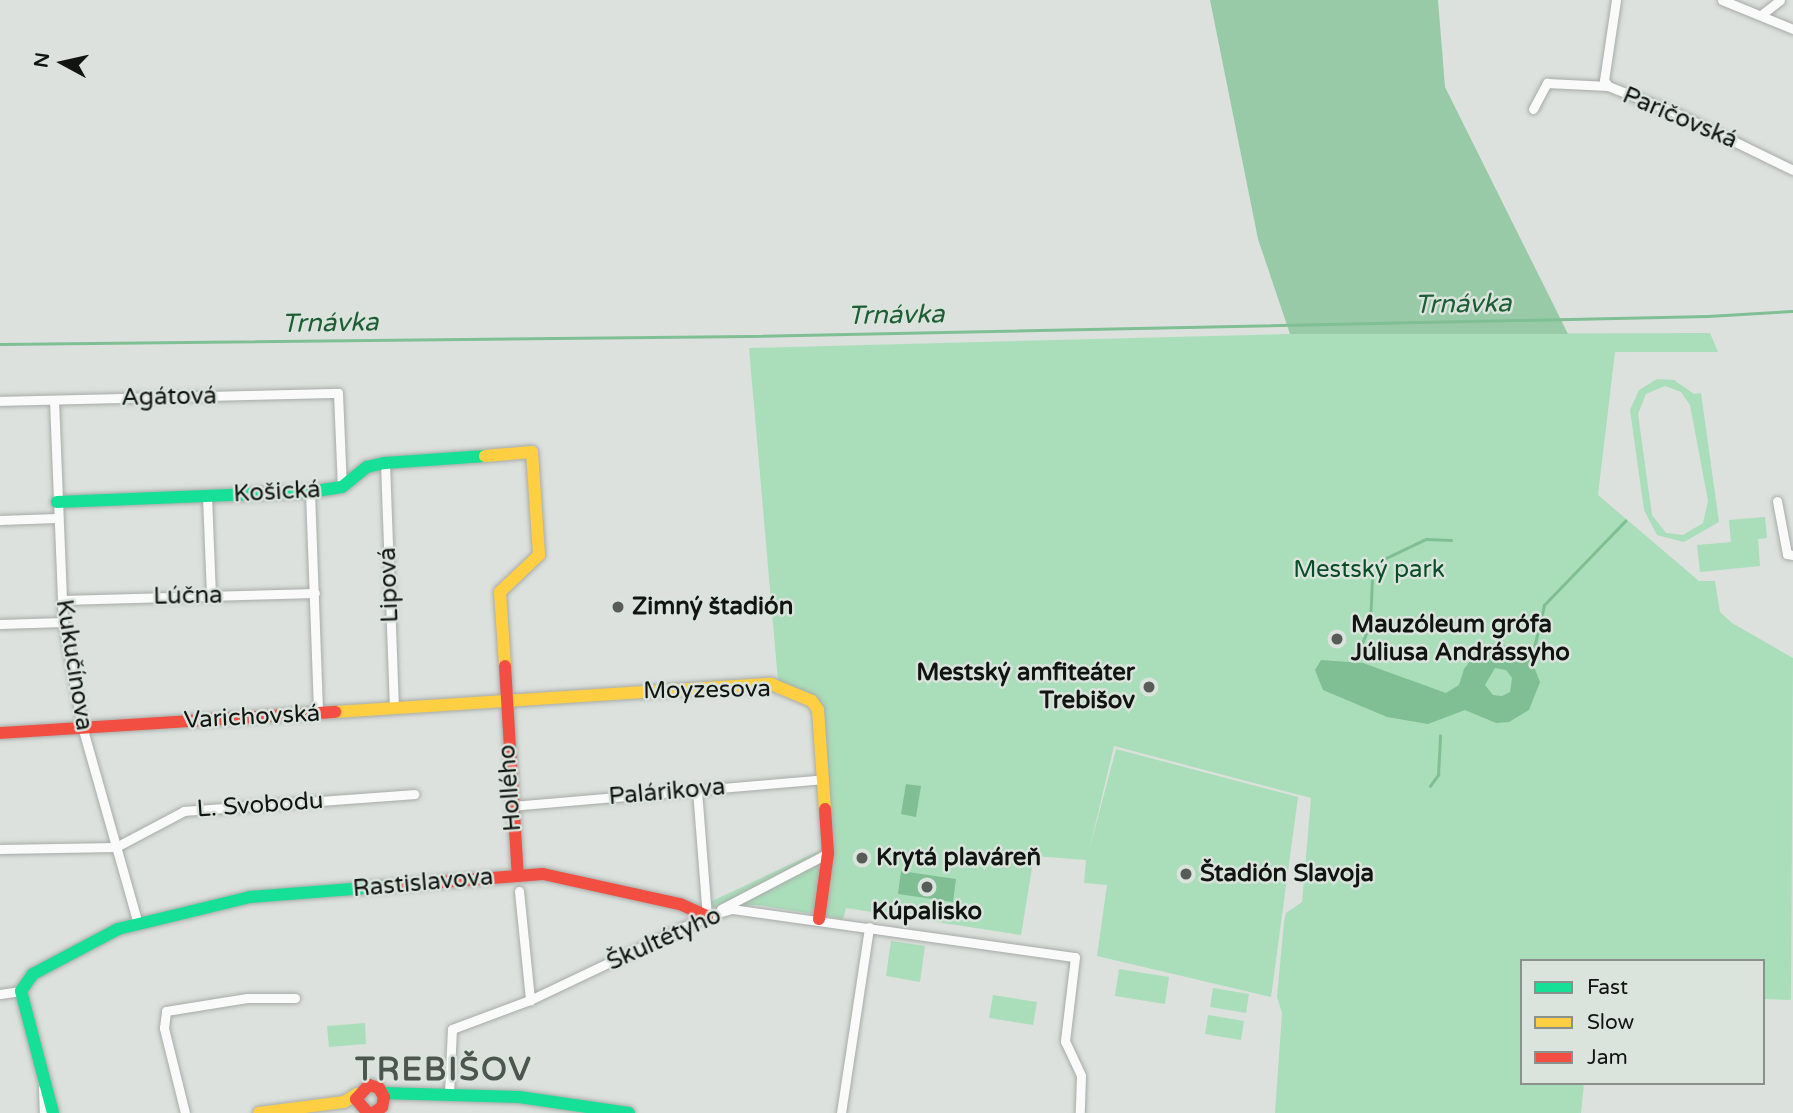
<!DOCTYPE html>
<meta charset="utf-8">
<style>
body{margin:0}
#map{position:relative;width:1793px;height:1113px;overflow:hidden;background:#dce1dd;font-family:"Varela Round",sans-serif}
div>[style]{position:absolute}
.green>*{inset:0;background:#aaddba}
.forest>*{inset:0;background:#98caa8}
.water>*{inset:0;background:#80bf94}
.stream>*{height:2.5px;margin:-1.25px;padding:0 1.25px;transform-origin:1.25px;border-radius:1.25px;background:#80bf94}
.roads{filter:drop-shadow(0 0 2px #a7aba8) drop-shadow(0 0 2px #a7aba8)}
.street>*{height:9px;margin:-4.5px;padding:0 4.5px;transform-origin:4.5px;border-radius:4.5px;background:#fafafa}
.fast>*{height:12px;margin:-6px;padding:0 6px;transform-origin:6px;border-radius:6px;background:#16e098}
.slow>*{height:12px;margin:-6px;padding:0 6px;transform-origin:6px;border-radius:6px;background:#ffcf43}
.jam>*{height:12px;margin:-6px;padding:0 6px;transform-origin:6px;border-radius:6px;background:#f24e42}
.dots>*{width:19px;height:19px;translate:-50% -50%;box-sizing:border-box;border:4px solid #dae3dc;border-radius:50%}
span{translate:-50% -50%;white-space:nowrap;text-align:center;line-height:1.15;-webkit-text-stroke:5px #dae3dc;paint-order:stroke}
.street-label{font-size:24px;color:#111411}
.park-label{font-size:24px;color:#084d27}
.poi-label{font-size:24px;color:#111411;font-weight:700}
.left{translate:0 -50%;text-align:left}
.right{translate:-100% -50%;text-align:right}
.water-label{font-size:26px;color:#1e5d35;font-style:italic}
.district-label{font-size:32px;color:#4d554f;font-weight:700;letter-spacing:2px}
.legend{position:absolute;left:1520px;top:959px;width:245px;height:126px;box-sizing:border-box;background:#dae3dc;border:2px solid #8a908b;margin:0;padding:9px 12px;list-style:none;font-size:21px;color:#111411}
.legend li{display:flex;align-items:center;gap:14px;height:35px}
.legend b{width:35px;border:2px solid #8a908b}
.north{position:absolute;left:28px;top:28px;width:70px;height:70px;-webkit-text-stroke:5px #dae3dc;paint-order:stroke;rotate:278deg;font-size:19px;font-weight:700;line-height:28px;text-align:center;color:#111411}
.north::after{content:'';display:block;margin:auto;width:24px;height:32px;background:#111411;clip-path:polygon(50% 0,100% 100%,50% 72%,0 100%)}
</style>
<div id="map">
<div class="green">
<i style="clip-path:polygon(1710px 333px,1718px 352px,1615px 352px,1598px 495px,1699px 581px,1715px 581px,1720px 612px,1732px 623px,1793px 658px,1791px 1000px,1763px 999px,1763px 961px,1522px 961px,1522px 1083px,1584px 1083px,1581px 1113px,1275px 1113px,1282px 1013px,1277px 997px,1284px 922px,1286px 913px,1302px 902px,1311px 798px,1114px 746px,1089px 851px,1116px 749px,1298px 797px,1271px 997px,1097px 956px,1107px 885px,1084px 883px,1086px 860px,1034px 856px,1021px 935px,846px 908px,843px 919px,757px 905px,713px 908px,710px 902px,825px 848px,822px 709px,778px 681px,749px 348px,1290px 334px)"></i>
<i style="clip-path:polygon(evenodd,1657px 379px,1674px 380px,1694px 394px,1701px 393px,1719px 522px,1684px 542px,1657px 535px,1644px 510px,1630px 410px,1639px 390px,1657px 379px,1665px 386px,1681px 392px,1690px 405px,1708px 501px,1703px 523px,1683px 535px,1666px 533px,1652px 515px,1638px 414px,1646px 394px,1665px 386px)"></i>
<i style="clip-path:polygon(1765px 517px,1767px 538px,1758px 539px,1760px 566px,1700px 572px,1697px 545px,1731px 542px,1729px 520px)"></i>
<i style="clip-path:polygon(891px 941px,925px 946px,920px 982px,886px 976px)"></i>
<i style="clip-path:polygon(1119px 969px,1169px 977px,1165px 1004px,1115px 996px)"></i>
<i style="clip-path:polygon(1213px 988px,1249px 994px,1246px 1013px,1210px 1007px)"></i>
<i style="clip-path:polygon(993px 995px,1037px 1002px,1033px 1025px,989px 1018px)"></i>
<i style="clip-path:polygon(1208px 1015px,1244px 1021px,1241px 1040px,1205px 1034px)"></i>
<i style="clip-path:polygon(365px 1023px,366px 1044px,329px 1047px,327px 1026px)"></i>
</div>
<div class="forest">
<i style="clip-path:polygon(1210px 0,1438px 0,1445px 87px,1568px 334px,1290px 334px,1258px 239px)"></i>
</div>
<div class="water">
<i style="clip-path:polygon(evenodd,1506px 645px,1531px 659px,1540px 682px,1529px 710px,1509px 722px,1496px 723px,1465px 710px,1428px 724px,1387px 717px,1323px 690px,1315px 670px,1321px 660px,1363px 663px,1446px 693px,1459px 685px,1464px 669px,1477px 652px,1506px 645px,1495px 668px,1506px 670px,1512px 678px,1510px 692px,1502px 696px,1493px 695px,1485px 685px,1495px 668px)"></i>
<i style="clip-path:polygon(906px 784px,921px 786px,916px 817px,901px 814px)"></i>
<i style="clip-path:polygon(901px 871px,956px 879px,953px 902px,898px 894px)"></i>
</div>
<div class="stream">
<i style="left:0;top:344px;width:749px;rotate:-0.61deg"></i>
<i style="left:749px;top:336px;width:959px;rotate:-1.19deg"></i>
<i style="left:1708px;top:316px;width:85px;rotate:-3.4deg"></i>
<i style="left:1533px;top:652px;width:48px;rotate:-76.8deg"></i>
<i style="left:1544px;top:605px;width:117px;rotate:-46deg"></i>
<i style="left:1353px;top:665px;width:44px;rotate:-67.5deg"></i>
<i style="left:1370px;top:624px;width:45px;rotate:-87.5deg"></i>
<i style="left:1372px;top:579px;width:21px;rotate:-62deg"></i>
<i style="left:1382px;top:560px;width:49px;rotate:-25.5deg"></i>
<i style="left:1426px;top:539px;width:25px;rotate:2deg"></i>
<i style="left:1430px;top:786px;width:14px;rotate:-54deg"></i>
<i style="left:1438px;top:775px;width:39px;rotate:-87deg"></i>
</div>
<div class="roads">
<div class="street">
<i style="left:1616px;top:0;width:81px;rotate:98.5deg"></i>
<i style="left:1604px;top:80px;width:7px;rotate:56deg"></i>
<i style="left:1608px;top:86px;width:71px;rotate:21.5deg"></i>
<i style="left:1674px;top:112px;width:132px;rotate:26deg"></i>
<i style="left:1722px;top:0;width:77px;rotate:22.2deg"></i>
<i style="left:1761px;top:15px;width:24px;rotate:-38deg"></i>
<i style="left:1533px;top:109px;width:30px;rotate:-62deg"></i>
<i style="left:1547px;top:83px;width:61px;rotate:2.8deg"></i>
<i style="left:54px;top:400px;width:222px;rotate:87.7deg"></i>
<i style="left:63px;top:622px;width:106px;rotate:79.6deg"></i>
<i style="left:82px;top:726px;width:206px;rotate:74.2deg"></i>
<i style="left:0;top:401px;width:338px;rotate:-1.4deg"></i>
<i style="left:338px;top:393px;width:94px;rotate:87.6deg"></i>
<i style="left:385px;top:463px;width:245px;rotate:87.9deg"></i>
<i style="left:310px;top:492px;width:221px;rotate:87.9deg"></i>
<i style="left:207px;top:496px;width:100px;rotate:87.7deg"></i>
<i style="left:1777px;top:501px;width:54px;rotate:79.3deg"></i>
<i style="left:1787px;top:554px;width:6px;rotate:9deg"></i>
<i style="left:0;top:520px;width:57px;rotate:-2deg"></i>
<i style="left:62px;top:600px;width:253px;rotate:-1.6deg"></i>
<i style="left:0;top:624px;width:63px;rotate:-1.8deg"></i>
<i style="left:697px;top:790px;width:126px;rotate:85.5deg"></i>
<i style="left:511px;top:806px;width:313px;rotate:-4.9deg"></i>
<i style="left:0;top:849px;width:116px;rotate:-1deg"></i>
<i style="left:116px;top:847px;width:77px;rotate:-27.9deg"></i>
<i style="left:184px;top:811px;width:231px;rotate:-4.2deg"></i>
<i style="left:519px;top:891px;width:110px;rotate:84.2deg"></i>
<i style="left:721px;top:909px;width:121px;rotate:-27.6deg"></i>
<i style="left:0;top:994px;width:21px;rotate:-8deg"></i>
<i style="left:43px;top:1088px;width:25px;rotate:88deg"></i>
<i style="left:449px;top:1094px;width:65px;rotate:-87.4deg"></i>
<i style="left:452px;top:1029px;width:83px;rotate:-20.4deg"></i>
<i style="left:530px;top:1000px;width:196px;rotate:-25.4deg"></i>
<i style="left:707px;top:916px;width:26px;rotate:-16deg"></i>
<i style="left:732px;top:909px;width:346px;rotate:8deg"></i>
<i style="left:1075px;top:957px;width:85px;rotate:96.8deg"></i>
<i style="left:1065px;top:1041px;width:38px;rotate:65deg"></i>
<i style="left:1081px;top:1076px;width:37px;rotate:92deg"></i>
<i style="left:185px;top:1113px;width:88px;rotate:-103.9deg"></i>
<i style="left:164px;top:1028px;width:17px;rotate:-83deg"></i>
<i style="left:166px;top:1011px;width:82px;rotate:-9.1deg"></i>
<i style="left:247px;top:998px;width:48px"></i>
<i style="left:841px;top:1113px;width:188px;rotate:-81.4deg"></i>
</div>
<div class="fast">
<i style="left:57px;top:502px;width:253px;rotate:-2.3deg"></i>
<i style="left:310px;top:492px;width:32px;rotate:-9deg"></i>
<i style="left:342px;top:487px;width:32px;rotate:-39deg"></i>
<i style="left:367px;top:467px;width:18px;rotate:-13deg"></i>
<i style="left:385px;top:463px;width:100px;rotate:-4deg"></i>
<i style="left:383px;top:1093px;width:136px;rotate:1.7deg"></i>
<i style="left:519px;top:1097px;width:111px;rotate:8.3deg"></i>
<i style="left:53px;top:1113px;width:126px;rotate:-104.7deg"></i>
<i style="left:21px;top:991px;width:21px;rotate:-55deg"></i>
<i style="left:33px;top:974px;width:96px;rotate:-27.9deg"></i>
<i style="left:118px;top:929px;width:136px;rotate:-13.6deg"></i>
<i style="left:250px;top:897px;width:141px;rotate:-4.5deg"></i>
</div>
<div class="slow">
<i style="left:485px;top:456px;width:47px;rotate:-4.9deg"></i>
<i style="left:532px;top:452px;width:103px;rotate:86.1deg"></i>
<i style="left:539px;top:555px;width:54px;rotate:136.5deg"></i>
<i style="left:500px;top:592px;width:74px;rotate:86.1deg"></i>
<i style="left:335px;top:712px;width:437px;rotate:-3.7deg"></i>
<i style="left:771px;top:684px;width:44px;rotate:22.5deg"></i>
<i style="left:812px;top:701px;width:11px;rotate:56deg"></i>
<i style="left:818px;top:710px;width:99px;rotate:86deg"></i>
<i style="left:259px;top:1113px;width:86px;rotate:-7.4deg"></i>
<i style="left:344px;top:1102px;width:15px;rotate:-32deg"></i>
</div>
<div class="jam">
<i style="left:505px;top:666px;width:210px;rotate:86.5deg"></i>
<i style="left:0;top:733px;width:336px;rotate:-3.6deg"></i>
<i style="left:391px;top:886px;width:152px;rotate:-4.5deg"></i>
<i style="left:543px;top:874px;width:140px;rotate:12.4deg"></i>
<i style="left:680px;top:904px;width:30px;rotate:24deg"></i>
<i style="left:819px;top:919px;width:67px;rotate:-82.2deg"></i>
<i style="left:828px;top:853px;width:44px;rotate:-93.9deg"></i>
<i style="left:368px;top:1113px;width:18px;rotate:-131deg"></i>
<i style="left:356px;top:1099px;width:19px;rotate:-47deg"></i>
<i style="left:369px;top:1085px;width:10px;rotate:17deg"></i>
<i style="left:379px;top:1088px;width:10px;rotate:61deg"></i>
<i style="left:384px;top:1097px;width:10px;rotate:101deg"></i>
<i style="left:382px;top:1107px;width:11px;rotate:146deg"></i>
</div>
</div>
<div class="dots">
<i style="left:618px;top:607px;background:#585c58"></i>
<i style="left:1337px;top:639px;background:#585c58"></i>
<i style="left:1149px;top:687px;background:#585c58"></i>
<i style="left:862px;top:858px;background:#585c58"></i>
<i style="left:1186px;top:874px;background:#585c58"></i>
<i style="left:927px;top:887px;background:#585c58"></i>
</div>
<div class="street-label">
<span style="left:1680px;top:118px;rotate:23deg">Paričovská</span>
<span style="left:169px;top:397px;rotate:-1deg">Agátová</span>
<span style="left:277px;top:492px;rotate:-3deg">Košická</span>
<span style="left:389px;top:585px;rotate:-92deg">Lipová</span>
<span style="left:188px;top:596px;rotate:-1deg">Lúčna</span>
<span style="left:74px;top:665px;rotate:81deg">Kukučínova</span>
<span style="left:707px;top:690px;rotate:-1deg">Moyzesova</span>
<span style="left:252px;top:717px;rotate:-3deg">Varichovská</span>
<span style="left:510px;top:788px;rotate:-94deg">Hollého</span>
<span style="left:667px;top:792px;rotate:-5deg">Palárikova</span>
<span style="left:260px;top:805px;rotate:-4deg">L. Svobodu</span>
<span style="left:423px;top:883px;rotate:-5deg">Rastislavova</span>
<span style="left:664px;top:939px;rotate:-24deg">Škultétyho</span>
</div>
<div class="park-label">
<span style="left:1369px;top:570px">Mestský park</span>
</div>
<div class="poi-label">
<span class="left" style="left:632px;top:607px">Zimný štadión</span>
<span class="left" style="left:1351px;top:639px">Mauzóleum grófa<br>Júliusa Andrássyho</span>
<span class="right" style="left:1135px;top:687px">Mestský amfiteáter<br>Trebišov</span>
<span class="left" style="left:876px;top:858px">Krytá plaváreň</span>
<span class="left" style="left:1200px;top:874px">Štadión Slavoja</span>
<span style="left:927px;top:912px">Kúpalisko</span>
</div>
<div class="water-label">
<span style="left:1463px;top:304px;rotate:-1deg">Trnávka</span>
<span style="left:896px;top:315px;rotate:-1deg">Trnávka</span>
<span style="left:330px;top:323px;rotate:-1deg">Trnávka</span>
</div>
<div class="district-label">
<span style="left:444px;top:1070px">TREBIŠOV</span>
</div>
<ul class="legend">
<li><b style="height:9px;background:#16e098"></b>Fast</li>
<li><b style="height:9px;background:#ffcf43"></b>Slow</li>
<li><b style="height:9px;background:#f24e42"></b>Jam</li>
</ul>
<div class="north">N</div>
</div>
